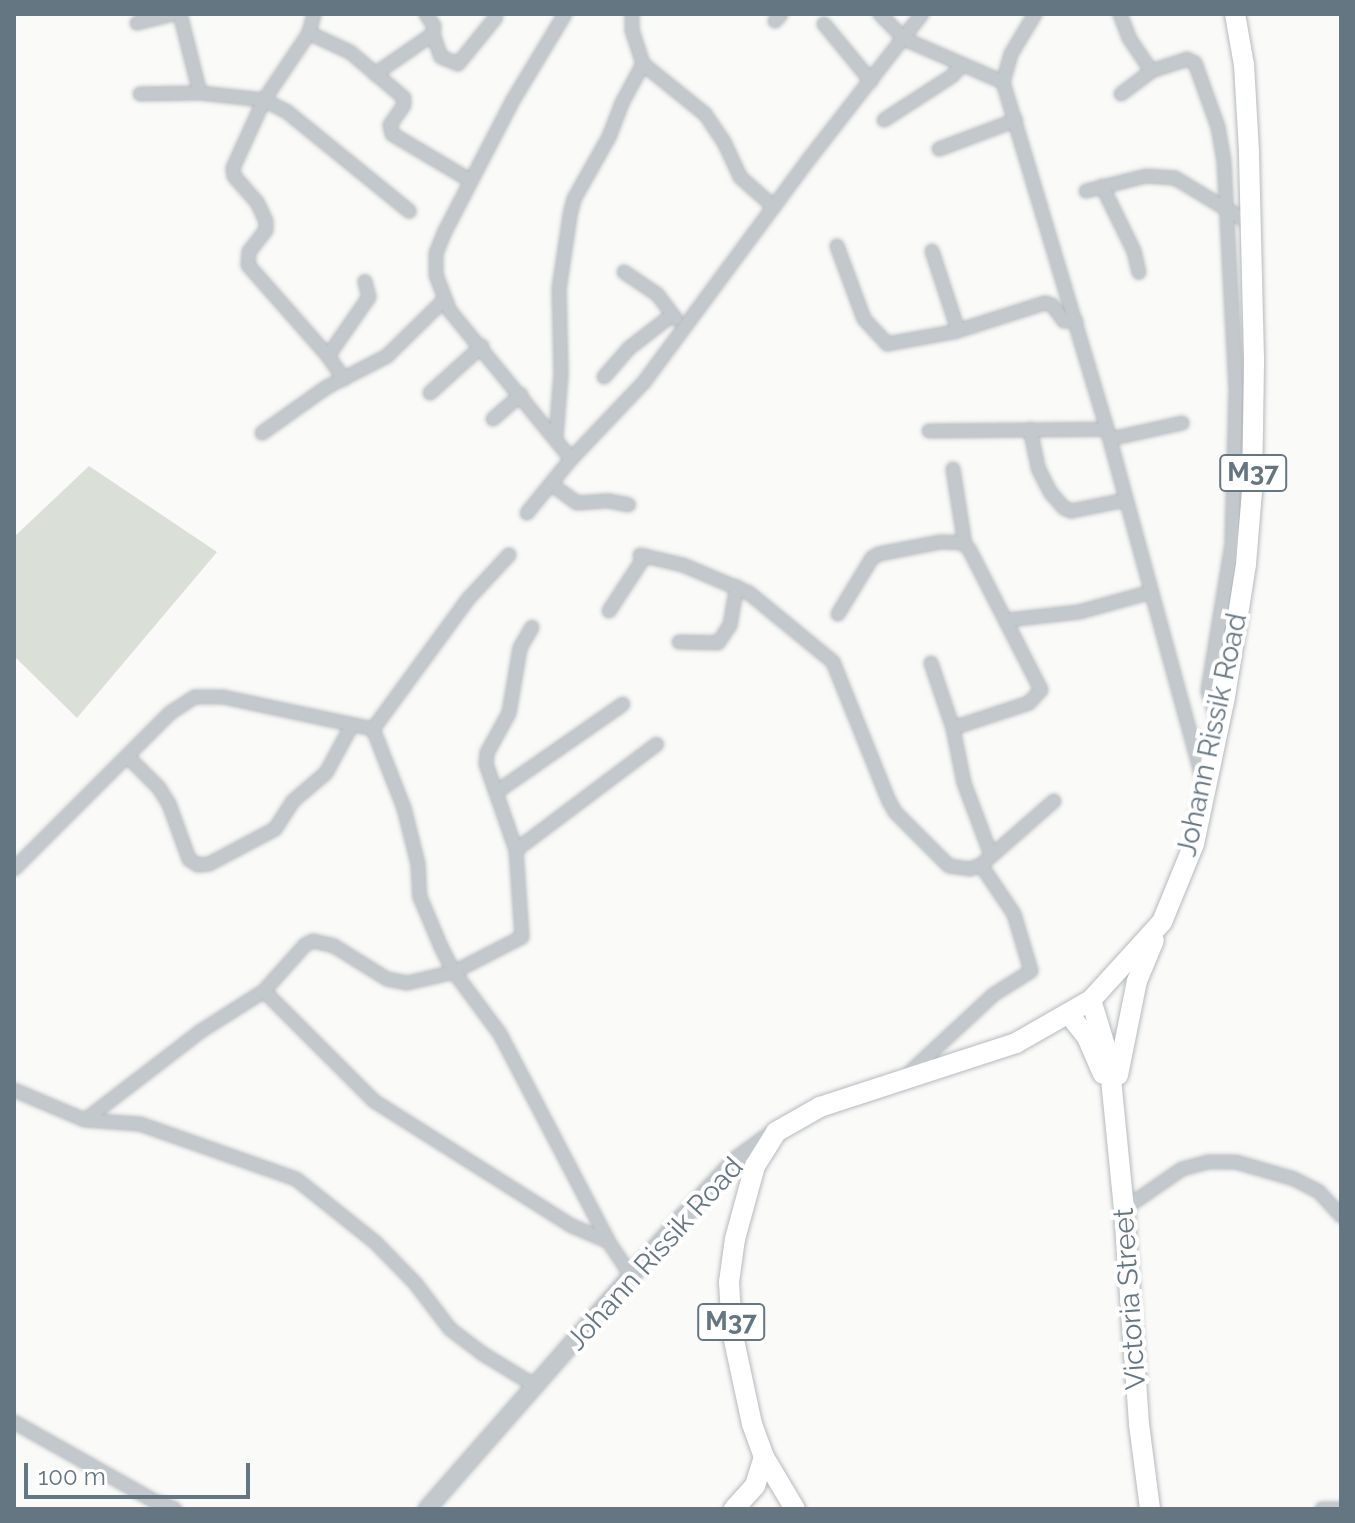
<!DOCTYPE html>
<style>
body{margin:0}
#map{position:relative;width:1355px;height:1523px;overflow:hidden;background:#fafaf8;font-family:Raleway,sans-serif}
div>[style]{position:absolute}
.green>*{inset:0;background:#dadfd7}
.roads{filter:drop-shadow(0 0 2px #b5babe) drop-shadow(0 0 2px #b5babe)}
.minor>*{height:12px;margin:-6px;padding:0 6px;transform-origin:6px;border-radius:6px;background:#c3c8cc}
.tertiary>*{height:16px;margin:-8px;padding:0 8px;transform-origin:8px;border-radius:8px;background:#c3c8cc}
.primary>*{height:20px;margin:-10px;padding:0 10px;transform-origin:10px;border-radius:10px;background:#fff}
span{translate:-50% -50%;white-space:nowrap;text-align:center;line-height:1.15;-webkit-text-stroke:8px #fff;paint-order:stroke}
.shield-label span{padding:2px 6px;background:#fff;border:2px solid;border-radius:6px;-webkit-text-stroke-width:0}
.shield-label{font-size:26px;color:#657683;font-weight:700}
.street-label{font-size:28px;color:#657683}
.frame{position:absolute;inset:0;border:16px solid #657683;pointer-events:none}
.scale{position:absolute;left:24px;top:1463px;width:226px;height:36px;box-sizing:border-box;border:4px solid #657683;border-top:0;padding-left:10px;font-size:24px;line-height:28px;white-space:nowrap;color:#657683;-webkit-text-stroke:6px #fff;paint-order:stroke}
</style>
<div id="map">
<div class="green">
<i style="clip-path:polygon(89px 466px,217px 552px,77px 718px,14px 656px,14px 537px)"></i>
</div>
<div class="roads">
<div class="minor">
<i style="left:180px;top:14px;width:81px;rotate:75.8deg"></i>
<i style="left:314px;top:14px;width:20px;rotate:105deg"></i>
<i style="left:309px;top:33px;width:81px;rotate:123.9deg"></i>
<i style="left:264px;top:100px;width:75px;rotate:114.5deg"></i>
<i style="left:233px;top:168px;width:8px;rotate:83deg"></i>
<i style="left:234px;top:176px;width:35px;rotate:49deg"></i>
<i style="left:257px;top:202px;width:21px;rotate:65deg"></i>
<i style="left:266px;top:221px;width:9px;rotate:90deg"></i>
<i style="left:266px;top:230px;width:28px;rotate:128deg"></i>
<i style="left:249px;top:252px;width:13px;rotate:94deg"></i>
<i style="left:248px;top:265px;width:121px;rotate:48.7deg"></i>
<i style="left:565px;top:14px;width:103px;rotate:121.1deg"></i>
<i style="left:512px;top:102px;width:145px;rotate:117.4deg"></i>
<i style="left:445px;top:231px;width:24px;rotate:112deg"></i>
<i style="left:436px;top:253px;width:22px;rotate:90deg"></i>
<i style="left:436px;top:275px;width:39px;rotate:69deg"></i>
<i style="left:450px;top:311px;width:191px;rotate:50.7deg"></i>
<i style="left:632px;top:14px;width:16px;rotate:90deg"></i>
<i style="left:632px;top:30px;width:36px;rotate:72deg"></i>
<i style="left:643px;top:64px;width:80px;rotate:38.9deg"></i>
<i style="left:705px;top:114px;width:34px;rotate:56deg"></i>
<i style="left:724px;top:142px;width:38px;rotate:65deg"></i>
<i style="left:740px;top:177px;width:45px;rotate:41.4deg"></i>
<i style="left:880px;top:14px;width:35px;rotate:46deg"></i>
<i style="left:904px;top:39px;width:108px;rotate:23.5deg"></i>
<i style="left:1003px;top:82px;width:362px;rotate:73.3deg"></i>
<i style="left:1107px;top:429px;width:368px;rotate:74.7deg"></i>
<i style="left:1120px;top:14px;width:26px;rotate:69deg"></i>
<i style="left:1129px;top:38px;width:40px;rotate:56deg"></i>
<i style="left:775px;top:21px;width:9px;rotate:-49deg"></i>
<i style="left:137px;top:23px;width:37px;rotate:-14deg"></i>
<i style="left:824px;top:24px;width:74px;rotate:50.5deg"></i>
<i style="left:309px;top:33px;width:45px;rotate:24.9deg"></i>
<i style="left:350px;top:52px;width:71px;rotate:40.4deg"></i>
<i style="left:404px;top:98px;width:7px;rotate:90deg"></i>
<i style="left:404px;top:105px;width:24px;rotate:125deg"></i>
<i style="left:390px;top:125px;width:9px;rotate:77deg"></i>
<i style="left:392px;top:134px;width:92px;rotate:30.7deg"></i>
<i style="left:433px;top:34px;width:24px;rotate:71deg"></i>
<i style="left:441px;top:57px;width:18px;rotate:22deg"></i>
<i style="left:458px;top:64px;width:60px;rotate:-51deg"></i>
<i style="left:375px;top:74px;width:70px;rotate:-34.6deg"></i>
<i style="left:433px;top:34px;width:8px;rotate:-83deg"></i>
<i style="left:434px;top:26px;width:14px;rotate:-124deg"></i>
<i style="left:1003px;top:82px;width:29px;rotate:-74deg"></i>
<i style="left:1011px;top:54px;width:47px;rotate:-59deg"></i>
<i style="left:140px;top:94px;width:60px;rotate:-1deg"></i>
<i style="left:200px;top:93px;width:64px;rotate:6.2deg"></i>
<i style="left:264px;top:100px;width:25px;rotate:27deg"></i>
<i style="left:286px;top:111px;width:159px;rotate:39.1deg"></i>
<i style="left:1121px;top:94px;width:38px;rotate:-37deg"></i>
<i style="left:1151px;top:71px;width:38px;rotate:-18deg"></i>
<i style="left:1187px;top:59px;width:9px;rotate:27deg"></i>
<i style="left:1195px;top:63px;width:68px;rotate:70.2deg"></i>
<i style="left:1218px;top:127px;width:35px;rotate:80deg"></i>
<i style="left:1224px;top:161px;width:227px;rotate:87deg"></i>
<i style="left:1236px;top:388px;width:156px;rotate:91.5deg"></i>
<i style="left:1232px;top:544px;width:149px;rotate:99.3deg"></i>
<i style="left:1208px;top:691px;width:29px;rotate:72deg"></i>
<i style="left:884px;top:120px;width:81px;rotate:-32.9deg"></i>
<i style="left:952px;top:76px;width:15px;rotate:-48deg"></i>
<i style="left:939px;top:149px;width:82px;rotate:-20.6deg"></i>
<i style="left:1102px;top:186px;width:72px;rotate:63.8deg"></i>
<i style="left:1134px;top:251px;width:22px;rotate:77deg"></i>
<i style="left:1086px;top:191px;width:62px;rotate:-14deg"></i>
<i style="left:1146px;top:176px;width:29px;rotate:4deg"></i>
<i style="left:1175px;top:178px;width:89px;rotate:31.2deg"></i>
<i style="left:837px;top:246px;width:78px;rotate:69.7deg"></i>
<i style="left:864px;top:319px;width:34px;rotate:47deg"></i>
<i style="left:887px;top:344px;width:68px;rotate:-10.2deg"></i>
<i style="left:954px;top:332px;width:96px;rotate:-17.7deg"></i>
<i style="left:1045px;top:303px;width:7px;rotate:16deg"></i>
<i style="left:1052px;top:305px;width:20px;rotate:53deg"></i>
<i style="left:1064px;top:321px;width:12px"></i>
<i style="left:932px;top:251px;width:83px;rotate:71.8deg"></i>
<i style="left:624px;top:272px;width:40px;rotate:34deg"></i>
<i style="left:657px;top:294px;width:31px;rotate:53deg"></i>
<i style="left:604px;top:377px;width:37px;rotate:-49deg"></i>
<i style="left:628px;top:349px;width:56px;rotate:-37.7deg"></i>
<i style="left:344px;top:379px;width:28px;rotate:-125deg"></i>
<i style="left:328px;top:356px;width:72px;rotate:-55.2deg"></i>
<i style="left:369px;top:297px;width:16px;rotate:-105deg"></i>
<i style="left:430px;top:393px;width:70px;rotate:-42.1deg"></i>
<i style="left:493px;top:419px;width:37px;rotate:-41deg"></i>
<i style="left:1030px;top:429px;width:40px;rotate:78deg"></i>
<i style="left:1038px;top:468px;width:28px;rotate:63deg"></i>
<i style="left:1051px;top:493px;width:20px;rotate:49deg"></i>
<i style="left:1064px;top:508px;width:8px;rotate:23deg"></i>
<i style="left:1071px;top:511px;width:56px;rotate:-11.3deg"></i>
<i style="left:929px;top:431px;width:178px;rotate:-0.6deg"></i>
<i style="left:262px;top:433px;width:80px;rotate:-35.3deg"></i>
<i style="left:327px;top:387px;width:68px;rotate:-27.3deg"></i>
<i style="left:387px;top:356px;width:80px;rotate:-44.5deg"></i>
<i style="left:556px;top:437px;width:63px;rotate:-85.5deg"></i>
<i style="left:561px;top:374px;width:85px;rotate:-91.3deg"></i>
<i style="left:559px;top:289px;width:75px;rotate:-81.5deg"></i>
<i style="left:570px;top:215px;width:16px;rotate:-76deg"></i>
<i style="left:574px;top:199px;width:71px;rotate:-60.6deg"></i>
<i style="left:609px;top:137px;width:36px;rotate:-69deg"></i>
<i style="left:622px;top:103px;width:44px;rotate:-61.7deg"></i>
<i style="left:1110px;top:439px;width:74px;rotate:-12.5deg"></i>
<i style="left:953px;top:469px;width:77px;rotate:81deg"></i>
<i style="left:551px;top:484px;width:32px;rotate:36deg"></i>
<i style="left:577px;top:503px;width:32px;rotate:-4deg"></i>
<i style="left:609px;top:501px;width:20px;rotate:11deg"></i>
<i style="left:527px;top:513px;width:70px;rotate:-50.8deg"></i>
<i style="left:571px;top:459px;width:106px;rotate:-46.5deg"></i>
<i style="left:644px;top:382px;width:277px;rotate:-53.5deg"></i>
<i style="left:809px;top:159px;width:184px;rotate:-52.1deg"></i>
<i style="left:640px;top:555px;width:44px;rotate:13.1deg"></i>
<i style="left:683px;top:565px;width:72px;rotate:23deg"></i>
<i style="left:749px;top:593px;width:109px;rotate:39.4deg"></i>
<i style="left:833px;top:662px;width:150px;rotate:68.1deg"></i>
<i style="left:889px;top:801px;width:13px;rotate:61deg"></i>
<i style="left:895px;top:812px;width:76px;rotate:45deg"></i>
<i style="left:949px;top:866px;width:21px;rotate:8deg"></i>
<i style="left:970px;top:869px;width:12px;rotate:-20deg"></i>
<i style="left:981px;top:865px;width:97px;rotate:-41.2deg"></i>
<i style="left:609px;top:611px;width:66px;rotate:-56.8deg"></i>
<i style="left:838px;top:614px;width:66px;rotate:-58.7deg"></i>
<i style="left:872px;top:558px;width:8px;rotate:-30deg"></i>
<i style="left:879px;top:554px;width:62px;rotate:-11.1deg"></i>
<i style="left:940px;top:542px;width:23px;rotate:2deg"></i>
<i style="left:963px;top:543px;width:8px;rotate:45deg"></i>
<i style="left:969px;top:549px;width:158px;rotate:62.9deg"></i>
<i style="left:1041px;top:690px;width:18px;rotate:133deg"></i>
<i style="left:1029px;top:703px;width:80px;rotate:161.8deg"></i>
<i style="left:1008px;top:620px;width:71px;rotate:-6.4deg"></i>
<i style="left:1079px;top:612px;width:75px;rotate:-15.5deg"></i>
<i style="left:679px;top:642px;width:39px;rotate:1deg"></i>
<i style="left:718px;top:643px;width:22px;rotate:-56deg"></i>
<i style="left:730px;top:625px;width:39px;rotate:-80deg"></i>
<i style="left:931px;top:663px;width:69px;rotate:71.3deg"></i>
<i style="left:953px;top:728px;width:56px;rotate:78.7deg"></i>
<i style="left:964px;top:783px;width:77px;rotate:69.4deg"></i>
<i style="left:373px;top:729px;width:162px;rotate:-53.8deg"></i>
<i style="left:469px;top:598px;width:59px;rotate:-47.1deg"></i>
<i style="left:128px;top:757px;width:44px;rotate:45deg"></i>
<i style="left:159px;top:788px;width:19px;rotate:58deg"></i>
<i style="left:169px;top:804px;width:59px;rotate:70deg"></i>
<i style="left:189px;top:859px;width:11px;rotate:34deg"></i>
<i style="left:198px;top:865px;width:11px;rotate:-5deg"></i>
<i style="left:209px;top:864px;width:75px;rotate:-27.9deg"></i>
<i style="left:275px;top:829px;width:33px;rotate:-57deg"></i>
<i style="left:293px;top:801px;width:43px;rotate:-40.3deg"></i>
<i style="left:326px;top:773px;width:55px;rotate:-61.6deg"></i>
<i style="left:498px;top:791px;width:152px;rotate:-34.8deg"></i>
<i style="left:516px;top:850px;width:176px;rotate:-36.9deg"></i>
<i style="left:14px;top:869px;width:221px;rotate:-45deg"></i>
<i style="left:170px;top:713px;width:30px;rotate:-33deg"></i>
<i style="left:195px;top:697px;width:28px"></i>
<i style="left:223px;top:697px;width:153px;rotate:12deg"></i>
<i style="left:373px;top:729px;width:85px;rotate:68.6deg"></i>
<i style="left:404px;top:808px;width:58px;rotate:76deg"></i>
<i style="left:418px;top:864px;width:33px;rotate:87deg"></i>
<i style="left:420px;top:897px;width:54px;rotate:67.2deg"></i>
<i style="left:441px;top:947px;width:28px;rotate:63deg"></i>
<i style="left:454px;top:972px;width:77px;rotate:53.4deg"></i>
<i style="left:500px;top:1034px;width:233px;rotate:62.4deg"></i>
<i style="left:264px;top:991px;width:62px;rotate:-48.3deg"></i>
<i style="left:305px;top:945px;width:9px;rotate:-27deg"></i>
<i style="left:313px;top:941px;width:22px;rotate:13deg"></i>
<i style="left:334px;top:946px;width:62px;rotate:31.9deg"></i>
<i style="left:387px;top:979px;width:20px;rotate:11deg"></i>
<i style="left:407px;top:983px;width:48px;rotate:-13.2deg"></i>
<i style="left:454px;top:972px;width:76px;rotate:-27.2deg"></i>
<i style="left:522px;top:937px;width:87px;rotate:-93.9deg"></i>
<i style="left:516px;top:850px;width:91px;rotate:-109.2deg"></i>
<i style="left:486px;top:764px;width:11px;rotate:-85deg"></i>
<i style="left:487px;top:753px;width:46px;rotate:-61.2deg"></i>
<i style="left:509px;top:713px;width:66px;rotate:-80.4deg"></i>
<i style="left:520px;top:648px;width:24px;rotate:-60deg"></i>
<i style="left:908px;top:1074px;width:116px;rotate:-42.9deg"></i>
<i style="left:993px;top:995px;width:45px;rotate:-32.3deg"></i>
<i style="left:1031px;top:971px;width:59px;rotate:-106.6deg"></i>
<i style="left:1014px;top:914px;width:59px;rotate:-124deg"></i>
<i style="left:14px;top:1090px;width:77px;rotate:22.9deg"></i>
<i style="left:85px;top:1120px;width:55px;rotate:4.2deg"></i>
<i style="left:140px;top:1124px;width:165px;rotate:19.4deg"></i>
<i style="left:296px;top:1179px;width:101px;rotate:38.6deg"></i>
<i style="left:375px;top:1242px;width:57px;rotate:45.7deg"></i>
<i style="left:415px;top:1283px;width:58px;rotate:52.7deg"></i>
<i style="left:450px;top:1329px;width:41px;rotate:37.1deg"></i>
<i style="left:483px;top:1354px;width:63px;rotate:31.4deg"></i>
<i style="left:85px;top:1120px;width:146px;rotate:-37.5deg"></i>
<i style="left:201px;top:1031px;width:75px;rotate:-32.4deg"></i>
<i style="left:264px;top:991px;width:156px;rotate:45deg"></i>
<i style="left:374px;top:1101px;width:234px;rotate:32.3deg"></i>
<i style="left:572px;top:1226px;width:39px;rotate:23deg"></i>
<i style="left:608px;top:1241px;width:43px;rotate:56.3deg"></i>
<i style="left:1124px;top:1209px;width:70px;rotate:-34.6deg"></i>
<i style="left:1182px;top:1169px;width:28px;rotate:-15deg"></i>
<i style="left:1209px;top:1162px;width:27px"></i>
<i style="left:1236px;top:1162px;width:60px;rotate:16.3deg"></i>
<i style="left:1294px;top:1179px;width:28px;rotate:27deg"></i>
<i style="left:1319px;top:1192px;width:33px;rotate:47deg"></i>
<i style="left:14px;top:1422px;width:161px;rotate:29.4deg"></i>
<i style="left:154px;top:1501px;width:22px;rotate:21deg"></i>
<i style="left:1322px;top:1509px;width:17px"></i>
</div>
<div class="tertiary">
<i style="left:427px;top:1509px;width:388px;rotate:-48.8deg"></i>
<i style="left:683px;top:1217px;width:76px;rotate:-47.1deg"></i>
<i style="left:735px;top:1161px;width:46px;rotate:-36.1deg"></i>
</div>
<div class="primary">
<i style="left:1091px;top:1000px;width:62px;rotate:73deg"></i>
<i style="left:1109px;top:1059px;width:151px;rotate:84.3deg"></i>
<i style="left:1124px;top:1209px;width:216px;rotate:86deg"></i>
<i style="left:1139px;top:1424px;width:86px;rotate:82.6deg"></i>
<i style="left:1069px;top:1014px;width:29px;rotate:52deg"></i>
<i style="left:1087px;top:1037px;width:40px;rotate:66.6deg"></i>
<i style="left:1118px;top:1075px;width:96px;rotate:-78.6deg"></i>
<i style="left:1137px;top:981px;width:44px;rotate:-67.5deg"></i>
<i style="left:734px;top:1509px;width:31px;rotate:-48deg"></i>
<i style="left:755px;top:1486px;width:30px;rotate:-73deg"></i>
<i style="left:795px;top:1509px;width:61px;rotate:-120.8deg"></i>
<i style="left:764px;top:1457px;width:35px;rotate:-110deg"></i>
<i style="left:752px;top:1424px;width:95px;rotate:-102.1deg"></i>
<i style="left:732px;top:1331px;width:49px;rotate:-93.5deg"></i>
<i style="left:729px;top:1282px;width:43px;rotate:-82.1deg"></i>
<i style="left:735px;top:1239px;width:76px;rotate:-74.7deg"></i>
<i style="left:755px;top:1166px;width:40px;rotate:-58deg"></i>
<i style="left:776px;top:1132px;width:51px;rotate:-29.6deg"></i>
<i style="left:820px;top:1107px;width:206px;rotate:-18.1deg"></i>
<i style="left:1016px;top:1043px;width:86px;rotate:-29.8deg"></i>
<i style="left:1091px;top:1000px;width:105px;rotate:-47.7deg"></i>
<i style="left:1162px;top:922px;width:84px;rotate:-67.7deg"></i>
<i style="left:1194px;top:844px;width:150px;rotate:-78.1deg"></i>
<i style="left:1225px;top:697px;width:135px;rotate:-81deg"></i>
<i style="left:1246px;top:564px;width:73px;rotate:-85.3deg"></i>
<i style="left:1252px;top:491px;width:132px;rotate:-89.1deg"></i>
<i style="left:1254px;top:359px;width:208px;rotate:-91.4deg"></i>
<i style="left:1249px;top:151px;width:86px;rotate:-93.3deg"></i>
<i style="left:1244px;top:65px;width:52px;rotate:-100deg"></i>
</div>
</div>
<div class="shield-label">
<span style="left:1253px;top:473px">M37</span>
<span style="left:731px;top:1322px">M37</span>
</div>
<div class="street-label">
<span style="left:1212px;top:735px;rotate:-78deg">Johann Rissik Road</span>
<span style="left:655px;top:1254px;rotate:-48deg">Johann Rissik Road</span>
<span style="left:1130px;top:1299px;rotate:-94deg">Victoria Street</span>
</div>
<div class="frame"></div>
<div class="scale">100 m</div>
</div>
